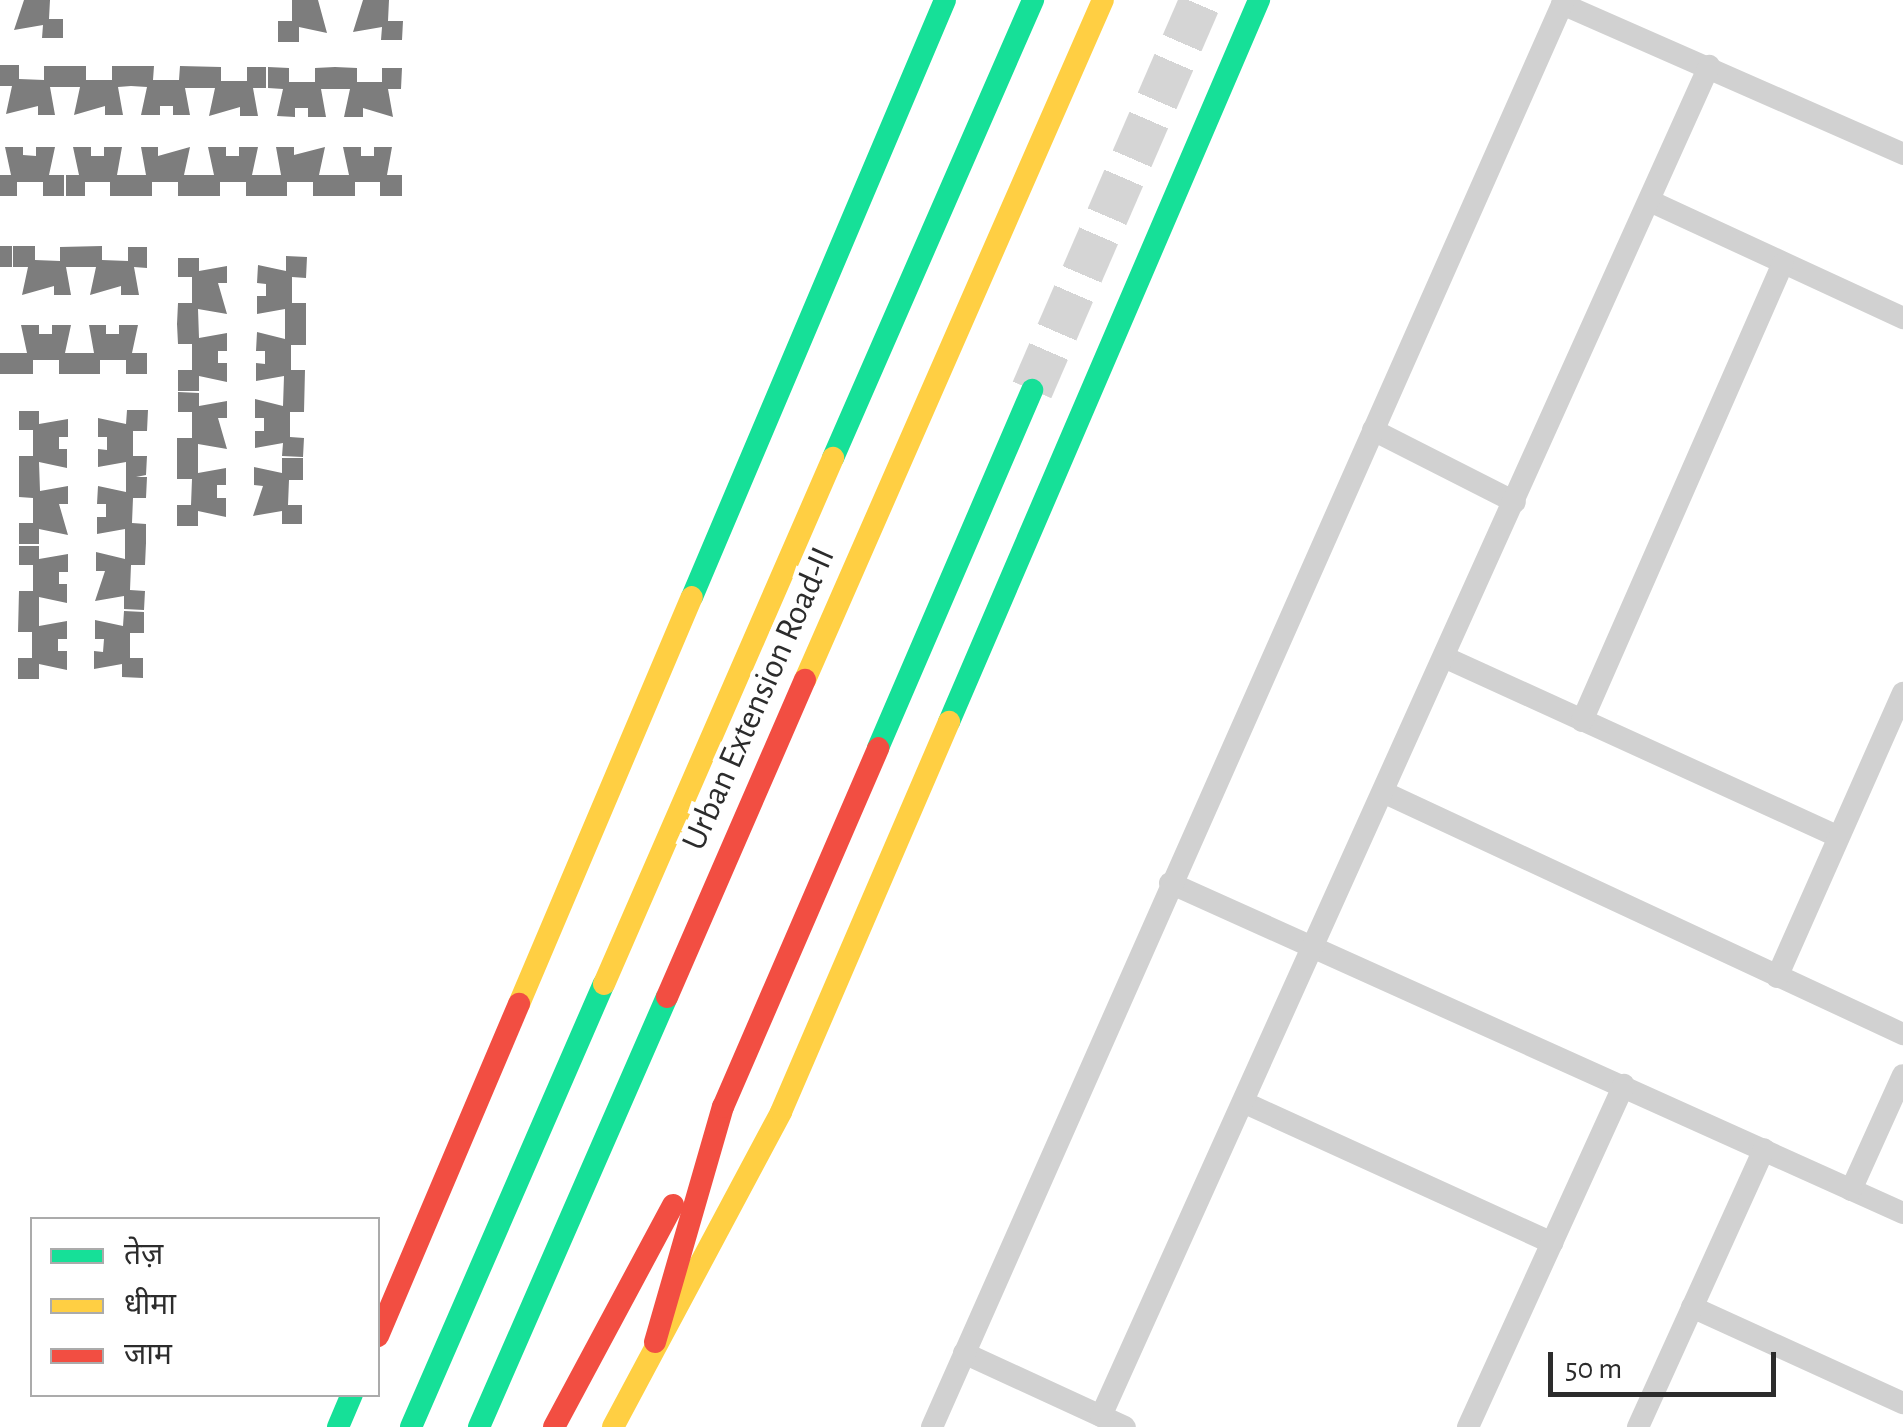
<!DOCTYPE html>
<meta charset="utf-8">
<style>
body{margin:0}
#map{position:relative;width:1903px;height:1427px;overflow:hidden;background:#fff;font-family:"Alegreya Sans","Noto Sans Devanagari",sans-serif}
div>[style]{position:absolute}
.building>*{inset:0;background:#7d7d7d}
.highway-tunnel>*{height:42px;margin-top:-21px;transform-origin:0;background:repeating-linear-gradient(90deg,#d5d5d5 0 42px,transparent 0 63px)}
.street>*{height:22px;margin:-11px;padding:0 11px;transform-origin:11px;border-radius:11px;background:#d1d1d1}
.fast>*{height:22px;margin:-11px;padding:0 11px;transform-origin:11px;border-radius:11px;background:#16e098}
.slow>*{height:22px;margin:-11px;padding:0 11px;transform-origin:11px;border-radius:11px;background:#ffcf43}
.jam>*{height:22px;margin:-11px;padding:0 11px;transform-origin:11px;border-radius:11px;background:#f24e42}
span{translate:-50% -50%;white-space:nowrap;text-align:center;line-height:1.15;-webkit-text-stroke:10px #fff;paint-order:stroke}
.street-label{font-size:35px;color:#2c2c2c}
.legend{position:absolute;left:30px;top:1217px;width:350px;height:180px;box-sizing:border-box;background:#fff;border:2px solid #ababab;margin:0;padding:12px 18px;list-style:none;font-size:30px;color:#2c2c2c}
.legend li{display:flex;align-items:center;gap:20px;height:50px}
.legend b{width:50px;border:2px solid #ababab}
.scale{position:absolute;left:1548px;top:1352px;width:228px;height:45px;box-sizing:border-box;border:5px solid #2c2c2c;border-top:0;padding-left:12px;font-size:30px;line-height:35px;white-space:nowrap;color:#2c2c2c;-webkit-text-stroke:8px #fff;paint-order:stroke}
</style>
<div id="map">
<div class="building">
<i style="clip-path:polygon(24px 0,50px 0,49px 19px,63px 19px,63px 38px,42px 38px,43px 25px,14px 30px)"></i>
<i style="clip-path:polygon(292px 0,318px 0,327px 33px,299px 27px,299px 42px,278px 42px,278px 21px,292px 21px)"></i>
<i style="clip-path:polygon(363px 0,389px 0,388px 21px,403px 21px,402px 40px,381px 40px,382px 27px,353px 32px)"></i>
<i style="clip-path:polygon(0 65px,19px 65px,19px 79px,44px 80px,44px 66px,86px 66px,86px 80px,112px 80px,112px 66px,154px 66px,153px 80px,179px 80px,180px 66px,221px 67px,221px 81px,247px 81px,247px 67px,266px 67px,266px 88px,253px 88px,258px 116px,240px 116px,240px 107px,209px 116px,215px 88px,185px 88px,190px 115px,173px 115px,173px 106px,160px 106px,160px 115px,141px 115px,147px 87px,131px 86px,118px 87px,123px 115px,105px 115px,105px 106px,74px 115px,80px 87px,50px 87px,55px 115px,38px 115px,38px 106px,6px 114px,12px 86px,0 86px)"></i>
<i style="clip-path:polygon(268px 67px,289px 68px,289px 82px,315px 82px,315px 68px,335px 67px,357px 68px,357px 82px,382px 82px,382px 68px,402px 68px,401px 89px,388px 89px,393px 117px,363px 108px,363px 117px,344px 117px,350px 89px,321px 89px,326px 117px,308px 117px,308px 108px,295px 108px,295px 117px,277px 116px,283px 89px,268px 88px)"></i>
<i style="clip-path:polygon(5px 147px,23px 147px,23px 155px,36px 156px,36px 147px,55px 147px,49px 175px,64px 175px,64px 196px,43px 196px,43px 182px,17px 182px,17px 196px,0 196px,0 175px,11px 175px)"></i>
<i style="clip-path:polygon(73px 147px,91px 147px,91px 156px,104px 156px,104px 147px,122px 147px,117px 175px,146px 175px,141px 147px,158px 147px,158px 156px,190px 147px,184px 175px,214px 175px,208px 147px,226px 147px,226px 156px,239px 156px,239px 147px,258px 147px,252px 175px,281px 175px,276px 147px,294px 147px,294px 155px,325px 147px,319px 175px,349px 175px,343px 147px,361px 147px,361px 156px,374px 156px,374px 147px,392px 147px,387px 175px,402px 175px,402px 196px,380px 196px,380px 182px,355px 182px,355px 196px,313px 196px,313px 182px,287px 182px,287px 196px,246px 196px,246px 182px,220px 182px,220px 196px,178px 196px,178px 182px,152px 182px,152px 196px,110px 196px,110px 182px,85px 182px,85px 196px,66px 196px,66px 175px,79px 175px)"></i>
<i style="clip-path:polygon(0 246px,12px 246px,12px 267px,0 267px)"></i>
<i style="clip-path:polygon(13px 246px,35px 246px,35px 260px,60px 261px,60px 247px,102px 246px,102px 260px,128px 261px,128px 247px,147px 247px,147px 268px,134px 267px,139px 295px,121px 295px,121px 286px,90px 295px,96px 267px,66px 267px,71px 295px,54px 295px,54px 286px,22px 295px,28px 267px,13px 267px)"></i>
<i style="clip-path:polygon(286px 256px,307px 257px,306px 278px,292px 277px,292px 303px,306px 303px,306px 345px,291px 345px,291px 370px,305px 370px,304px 412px,290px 412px,290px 437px,304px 438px,303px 457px,282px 456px,283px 443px,255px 448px,255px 431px,264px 431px,264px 418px,255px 418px,255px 399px,283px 406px,284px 376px,256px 381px,256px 363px,265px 364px,265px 351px,256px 351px,257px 332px,285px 339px,285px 309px,257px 314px,257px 296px,266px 296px,266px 284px,257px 283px,258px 265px,286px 271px)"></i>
<i style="clip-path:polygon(178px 258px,199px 258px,199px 271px,227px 266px,227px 283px,218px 283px,227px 314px,198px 309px,199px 338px,227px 333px,227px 351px,218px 351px,218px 363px,227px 363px,227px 382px,199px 376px,199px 391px,178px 391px,178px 370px,192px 370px,192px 344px,178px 344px,177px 324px,178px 303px,192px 303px,192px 277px,178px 277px)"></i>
<i style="clip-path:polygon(21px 325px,39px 325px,39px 334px,52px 334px,52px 325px,71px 325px,65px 353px,94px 353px,89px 325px,106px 325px,106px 334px,119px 334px,119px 325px,138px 325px,132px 353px,147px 353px,147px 374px,126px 374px,126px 360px,100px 360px,100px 374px,59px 374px,59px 360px,33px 360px,33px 374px,0 374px,0 353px,27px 353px)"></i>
<i style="clip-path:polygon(178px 392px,199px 393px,199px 406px,227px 401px,227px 418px,218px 418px,227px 449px,198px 444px,198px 473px,226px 468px,226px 485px,217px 485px,217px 498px,226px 498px,226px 517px,198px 511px,198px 526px,177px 526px,177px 505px,191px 505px,192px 479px,177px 479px,177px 438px,192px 438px,192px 412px,178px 412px)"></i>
<i style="clip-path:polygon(127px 410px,148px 410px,147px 431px,133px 431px,133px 456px,147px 456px,146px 475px,136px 477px,147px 477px,146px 498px,133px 498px,132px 523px,146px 524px,146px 543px,145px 565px,131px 565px,130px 590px,145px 591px,144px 610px,124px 609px,124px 596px,95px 601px,105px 571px,96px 571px,96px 552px,125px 559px,125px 529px,97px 534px,97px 517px,106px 517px,106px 504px,97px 504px,98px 486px,126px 492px,126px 462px,98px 467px,98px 449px,107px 450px,107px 437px,98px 437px,98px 418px,126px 424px)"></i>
<i style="clip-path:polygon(19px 411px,39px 411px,39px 424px,68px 419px,68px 437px,59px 437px,59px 449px,67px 449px,67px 468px,39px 462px,40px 491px,68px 486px,68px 504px,59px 504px,68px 535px,39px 529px,39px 544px,19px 544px,19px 523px,33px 523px,33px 498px,19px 497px,19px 456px,33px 456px,33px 430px,19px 430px)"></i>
<i style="clip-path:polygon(282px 458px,303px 458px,303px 480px,289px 480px,288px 505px,302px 505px,302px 524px,282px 524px,282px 511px,253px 516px,263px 486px,254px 485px,254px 467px,282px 473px)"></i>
<i style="clip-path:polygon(19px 546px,39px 546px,39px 559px,68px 554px,68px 572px,59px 572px,59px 584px,67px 584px,67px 603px,39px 597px,39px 626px,67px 621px,67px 639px,58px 639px,58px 651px,67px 651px,67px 670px,39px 664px,39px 679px,18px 679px,18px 658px,32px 658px,32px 632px,18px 632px,19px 591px,33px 591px,33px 565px,19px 565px)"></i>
<i style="clip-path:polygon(124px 611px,144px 612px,144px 633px,130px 633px,130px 658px,143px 658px,143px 678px,122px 677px,122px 664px,94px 669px,94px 651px,103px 652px,104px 639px,95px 639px,95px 620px,123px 626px)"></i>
</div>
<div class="highway-tunnel">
<i style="left:1032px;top:390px;width:425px;rotate:-66.6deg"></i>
</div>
<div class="street">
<i style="left:1562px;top:4px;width:373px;rotate:23.7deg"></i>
<i style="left:1652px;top:202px;width:277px;rotate:24.8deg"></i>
<i style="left:1373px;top:430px;width:159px;rotate:26.9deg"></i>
<i style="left:1444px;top:657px;width:431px;rotate:24.5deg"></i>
<i style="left:1582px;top:721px;width:499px;rotate:-66.3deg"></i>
<i style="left:1383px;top:792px;width:574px;rotate:24.96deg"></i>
<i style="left:1170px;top:883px;width:804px;rotate:24.24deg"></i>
<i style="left:1777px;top:977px;width:311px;rotate:-66.1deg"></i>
<i style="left:1243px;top:1102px;width:340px;rotate:24.5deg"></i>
<i style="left:1851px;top:1190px;width:126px;rotate:-65.7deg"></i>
<i style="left:1692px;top:1307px;width:232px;rotate:24.5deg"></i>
<i style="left:964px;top:1353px;width:177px;rotate:24.7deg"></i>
<i style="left:1101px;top:1416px;width:1481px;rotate:-65.75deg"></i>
<i style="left:932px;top:1427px;width:1561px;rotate:-66.11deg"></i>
<i style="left:1468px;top:1427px;width:376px;rotate:-65.5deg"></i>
<i style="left:1638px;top:1427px;width:305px;rotate:-65.6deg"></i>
</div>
<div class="fast">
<i style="left:833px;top:458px;width:500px;rotate:-66.4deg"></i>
<i style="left:692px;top:597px;width:648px;rotate:-67.03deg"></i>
<i style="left:949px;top:722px;width:786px;rotate:-66.76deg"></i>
<i style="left:878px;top:748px;width:390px;rotate:-66.7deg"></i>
<i style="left:338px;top:1427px;width:36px;rotate:-67deg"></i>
<i style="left:411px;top:1427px;width:483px;rotate:-66.5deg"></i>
<i style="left:479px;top:1427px;width:469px;rotate:-66.4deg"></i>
</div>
<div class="slow">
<i style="left:805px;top:680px;width:742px;rotate:-66.34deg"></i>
<i style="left:604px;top:984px;width:574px;rotate:-66.47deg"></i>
<i style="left:519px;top:1004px;width:442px;rotate:-67deg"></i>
<i style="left:613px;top:1427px;width:357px;rotate:-61.9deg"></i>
<i style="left:781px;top:1112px;width:425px;rotate:-66.7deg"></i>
</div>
<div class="jam">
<i style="left:667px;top:997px;width:346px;rotate:-66.5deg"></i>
<i style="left:378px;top:1336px;width:361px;rotate:-67deg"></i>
<i style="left:655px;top:1342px;width:245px;rotate:-73.9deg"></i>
<i style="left:723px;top:1107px;width:391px;rotate:-66.6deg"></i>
<i style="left:554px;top:1427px;width:252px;rotate:-61.8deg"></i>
</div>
<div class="street-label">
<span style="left:759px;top:699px;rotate:-66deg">Urban Extension Road-II</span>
</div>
<ul class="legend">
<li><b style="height:12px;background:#16e098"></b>तेज़</li>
<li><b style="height:12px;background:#ffcf43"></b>धीमा</li>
<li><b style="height:12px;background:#f24e42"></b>जाम</li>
</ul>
<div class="scale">50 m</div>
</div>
